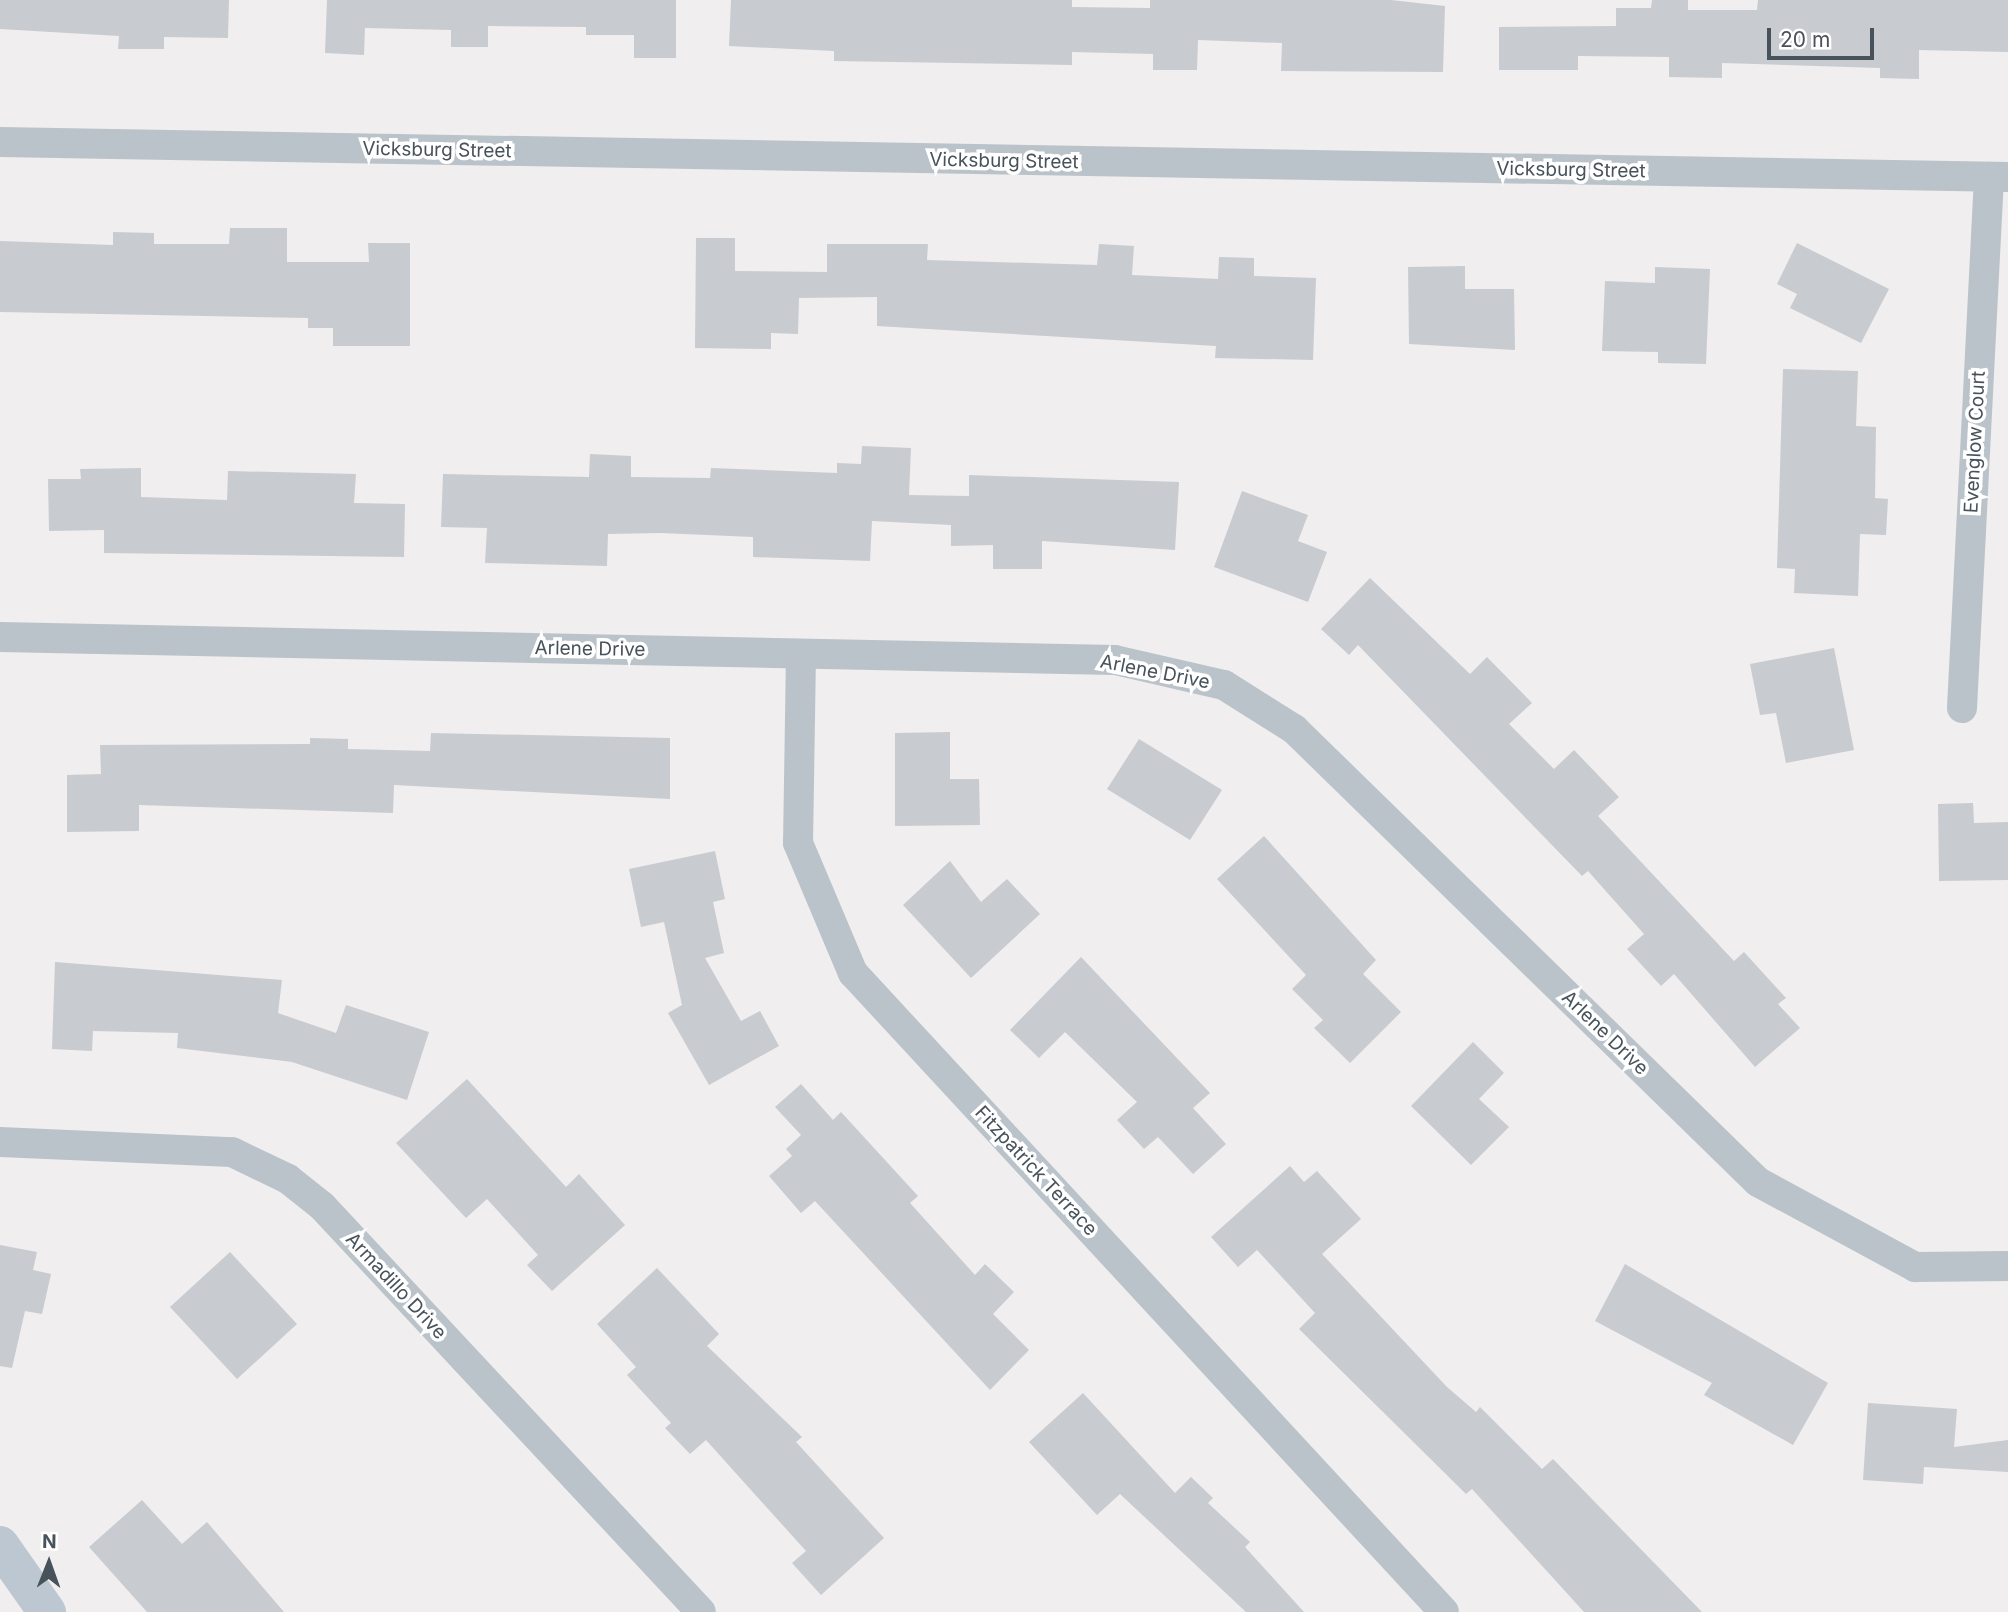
<!DOCTYPE html>
<style>
body{margin:0}
#map{position:relative;width:2008px;height:1612px;overflow:hidden;background:#f0eeee;font-family:Inter,sans-serif}
div>[style]{position:absolute}
.building>*{inset:0;background:#c8cbd0}
.street>*{height:30px;margin:-15px;padding:0 15px;transform-origin:15px;border-radius:15px;background:#bac3ca}
.secondary>*{height:38px;margin:-19px;padding:0 19px;transform-origin:19px;border-radius:19px;background:#bcc7d1}
span{translate:-50% -50%;white-space:nowrap;text-align:center;line-height:1.15;-webkit-text-stroke:7px #fff;paint-order:stroke}
.street-label{font-size:19px;color:#47525a}
.north{position:absolute;left:14px;top:1528px;width:70px;height:70px;-webkit-text-stroke:5px #fff;paint-order:stroke;rotate:1deg;font-size:19px;font-weight:700;line-height:28px;text-align:center;color:#47525a}
.north::after{content:'';display:block;margin:auto;width:24px;height:32px;background:#47525a;clip-path:polygon(50% 0,100% 100%,50% 72%,0 100%)}
.scale{position:absolute;left:1767px;top:28px;width:107px;height:32px;box-sizing:border-box;border:4px solid #47525a;border-top:0;padding-left:9px;font-size:21px;line-height:24px;white-space:nowrap;color:#47525a;-webkit-text-stroke:5px #fff;paint-order:stroke}
</style>
<div id="map">
<div class="building">
<i style="clip-path:polygon(0 0,229px 0,228px 38px,164px 37px,164px 49px,118px 49px,119px 36px,0 29px)"></i>
<i style="clip-path:polygon(327px 0,676px 0,676px 58px,634px 58px,634px 35px,586px 35px,586px 27px,488px 26px,488px 47px,451px 47px,451px 30px,365px 28px,364px 55px,325px 53px)"></i>
<i style="clip-path:polygon(731px 0,1072px 0,1072px 7px,1150px 8px,1150px 0,1391px 0,1445px 6px,1443px 72px,1281px 71px,1282px 43px,1198px 40px,1197px 70px,1153px 70px,1153px 54px,1072px 52px,1072px 65px,834px 61px,834px 51px,729px 46px)"></i>
<i style="clip-path:polygon(1652px 0,1688px 0,1688px 10px,1757px 10px,1758px 0,2008px 0,2008px 52px,1919px 50px,1919px 79px,1880px 78px,1880px 68px,1722px 63px,1722px 78px,1669px 77px,1669px 57px,1578px 56px,1578px 70px,1499px 70px,1499px 27px,1616px 26px,1616px 8px,1651px 8px)"></i>
<i style="clip-path:polygon(230px 228px,287px 228px,287px 262px,369px 262px,368px 243px,410px 243px,410px 346px,333px 346px,333px 328px,308px 328px,308px 318px,0 312px,0 241px,113px 245px,113px 232px,154px 233px,154px 244px,229px 244px)"></i>
<i style="clip-path:polygon(696px 238px,735px 238px,735px 271px,827px 272px,827px 244px,928px 244px,927px 260px,1097px 265px,1099px 244px,1134px 246px,1132px 275px,1218px 279px,1219px 257px,1254px 258px,1254px 276px,1316px 278px,1313px 360px,1215px 358px,1216px 346px,877px 326px,877px 297px,799px 298px,798px 334px,771px 333px,771px 349px,695px 348px)"></i>
<i style="clip-path:polygon(1797px 243px,1889px 289px,1861px 343px,1790px 308px,1797px 294px,1777px 284px)"></i>
<i style="clip-path:polygon(1465px 266px,1465px 289px,1514px 289px,1515px 350px,1409px 344px,1408px 267px)"></i>
<i style="clip-path:polygon(1655px 267px,1710px 269px,1706px 364px,1658px 363px,1658px 352px,1602px 351px,1605px 281px,1655px 283px)"></i>
<i style="clip-path:polygon(1783px 369px,1858px 371px,1856px 426px,1876px 427px,1875px 498px,1888px 499px,1886px 535px,1860px 534px,1858px 596px,1794px 593px,1795px 569px,1777px 568px)"></i>
<i style="clip-path:polygon(862px 446px,911px 448px,909px 495px,969px 496px,969px 475px,1179px 482px,1175px 550px,1042px 541px,1042px 569px,993px 569px,993px 545px,951px 546px,951px 525px,872px 521px,870px 561px,753px 557px,753px 537px,661px 533px,608px 534px,607px 566px,485px 563px,487px 528px,441px 527px,443px 474px,589px 477px,590px 454px,631px 456px,631px 477px,710px 478px,711px 468px,837px 473px,837px 463px,861px 464px)"></i>
<i style="clip-path:polygon(141px 468px,141px 497px,227px 500px,228px 471px,356px 474px,354px 503px,405px 504px,404px 557px,104px 553px,104px 530px,49px 531px,48px 479px,81px 479px,80px 469px)"></i>
<i style="clip-path:polygon(1242px 491px,1308px 515px,1298px 541px,1327px 552px,1308px 602px,1214px 567px)"></i>
<i style="clip-path:polygon(1370px 578px,1470px 674px,1487px 657px,1532px 703px,1509px 724px,1554px 769px,1574px 750px,1619px 797px,1598px 816px,1734px 961px,1744px 952px,1786px 998px,1778px 1004px,1800px 1028px,1755px 1067px,1674px 974px,1661px 986px,1627px 949px,1644px 934px,1588px 871px,1582px 876px,1358px 645px,1349px 655px,1321px 629px)"></i>
<i style="clip-path:polygon(1834px 648px,1854px 750px,1786px 763px,1776px 713px,1760px 715px,1750px 664px)"></i>
<i style="clip-path:polygon(950px 732px,950px 779px,979px 779px,980px 825px,895px 826px,895px 733px)"></i>
<i style="clip-path:polygon(431px 733px,670px 738px,670px 799px,394px 785px,393px 813px,139px 805px,139px 831px,67px 832px,67px 775px,101px 774px,100px 745px,310px 744px,310px 738px,348px 739px,348px 749px,430px 751px)"></i>
<i style="clip-path:polygon(1139px 739px,1222px 790px,1190px 840px,1107px 789px)"></i>
<i style="clip-path:polygon(1973px 803px,1974px 823px,2008px 822px,2008px 880px,1939px 881px,1938px 804px)"></i>
<i style="clip-path:polygon(1264px 836px,1376px 960px,1363px 974px,1401px 1012px,1350px 1063px,1314px 1028px,1323px 1020px,1292px 989px,1306px 975px,1217px 879px)"></i>
<i style="clip-path:polygon(715px 851px,725px 899px,713px 902px,724px 953px,705px 958px,741px 1021px,760px 1011px,779px 1046px,709px 1085px,668px 1013px,682px 1005px,664px 922px,641px 927px,629px 869px)"></i>
<i style="clip-path:polygon(950px 861px,981px 902px,1007px 879px,1040px 914px,971px 978px,903px 905px)"></i>
<i style="clip-path:polygon(1081px 957px,1210px 1093px,1193px 1108px,1226px 1144px,1193px 1174px,1158px 1137px,1144px 1149px,1117px 1120px,1137px 1102px,1065px 1032px,1039px 1058px,1010px 1030px)"></i>
<i style="clip-path:polygon(55px 962px,282px 980px,278px 1013px,336px 1033px,346px 1005px,429px 1032px,407px 1100px,292px 1062px,177px 1048px,178px 1033px,93px 1031px,92px 1051px,52px 1049px)"></i>
<i style="clip-path:polygon(1473px 1042px,1504px 1073px,1479px 1099px,1509px 1127px,1471px 1165px,1411px 1106px)"></i>
<i style="clip-path:polygon(467px 1079px,566px 1187px,579px 1174px,625px 1225px,552px 1291px,527px 1265px,538px 1255px,487px 1199px,466px 1218px,396px 1143px)"></i>
<i style="clip-path:polygon(801px 1084px,833px 1120px,841px 1112px,918px 1196px,910px 1203px,975px 1275px,985px 1264px,1014px 1292px,993px 1314px,1029px 1350px,990px 1390px,815px 1201px,801px 1213px,769px 1176px,792px 1156px,786px 1149px,801px 1135px,775px 1107px)"></i>
<i style="clip-path:polygon(1290px 1166px,1304px 1182px,1317px 1171px,1361px 1219px,1322px 1254px,1447px 1387px,1476px 1412px,1480px 1407px,1542px 1469px,1553px 1459px,1702px 1612px,1584px 1612px,1472px 1489px,1466px 1494px,1299px 1329px,1315px 1313px,1257px 1250px,1238px 1267px,1211px 1237px)"></i>
<i style="clip-path:polygon(0 1245px,37px 1252px,33px 1270px,51px 1274px,42px 1314px,25px 1311px,12px 1368px,0 1366px)"></i>
<i style="clip-path:polygon(230px 1252px,297px 1324px,237px 1379px,170px 1307px)"></i>
<i style="clip-path:polygon(1625px 1264px,1828px 1383px,1793px 1445px,1704px 1395px,1712px 1383px,1595px 1321px)"></i>
<i style="clip-path:polygon(657px 1268px,719px 1334px,707px 1346px,802px 1437px,796px 1442px,884px 1538px,821px 1595px,792px 1563px,806px 1551px,706px 1440px,690px 1454px,665px 1428px,671px 1423px,627px 1375px,636px 1367px,597px 1324px)"></i>
<i style="clip-path:polygon(1083px 1393px,1175px 1493px,1191px 1477px,1213px 1498px,1208px 1503px,1250px 1542px,1245px 1547px,1304px 1612px,1246px 1612px,1120px 1494px,1097px 1515px,1029px 1442px)"></i>
<i style="clip-path:polygon(1868px 1403px,1957px 1409px,1954px 1447px,2008px 1440px,2008px 1472px,1924px 1467px,1923px 1484px,1863px 1480px)"></i>
<i style="clip-path:polygon(142px 1500px,182px 1544px,207px 1522px,284px 1612px,147px 1612px,89px 1547px)"></i>
</div>
<div class="street">
<i style="left:0;top:142px;width:2008px;rotate:1deg"></i>
<i style="left:0;top:637px;width:1115px;rotate:1.18deg"></i>
<i style="left:1115px;top:660px;width:112px;rotate:12.9deg"></i>
<i style="left:1224px;top:685px;width:83px;rotate:32.2deg"></i>
<i style="left:1294px;top:729px;width:648px;rotate:44.31deg"></i>
<i style="left:1758px;top:1182px;width:179px;rotate:28.4deg"></i>
<i style="left:1915px;top:1267px;width:93px;rotate:-0.6deg"></i>
<i style="left:801px;top:654px;width:189px;rotate:90.9deg"></i>
<i style="left:798px;top:843px;width:141px;rotate:67.1deg"></i>
<i style="left:853px;top:973px;width:870px;rotate:47.23deg"></i>
<i style="left:1962px;top:708px;width:532px;rotate:-87.09deg"></i>
<i style="left:0;top:1142px;width:232px;rotate:2.5deg"></i>
<i style="left:232px;top:1152px;width:62px;rotate:25.7deg"></i>
<i style="left:288px;top:1179px;width:43px;rotate:38.5deg"></i>
<i style="left:322px;top:1206px;width:555px;rotate:46.97deg"></i>
</div>
<div class="secondary">
<i style="left:0;top:1545px;width:82px;rotate:55deg"></i>
</div>
<div class="street-label">
<span style="left:437px;top:150px;rotate:1deg">Vicksburg Street</span>
<span style="left:1004px;top:161px;rotate:1deg">Vicksburg Street</span>
<span style="left:1571px;top:170px;rotate:1deg">Vicksburg Street</span>
<span style="left:1975px;top:442px;rotate:-87deg">Evenglow Court</span>
<span style="left:590px;top:649px;rotate:1deg">Arlene Drive</span>
<span style="left:1155px;top:672px;rotate:11deg">Arlene Drive</span>
<span style="left:1605px;top:1033px;rotate:44deg">Arlene Drive</span>
<span style="left:1036px;top:1171px;rotate:47deg">Fitzpatrick Terrace</span>
<span style="left:396px;top:1286px;rotate:47deg">Armadillo Drive</span>
</div>
<div class="north">N</div>
<div class="scale">20 m</div>
</div>
